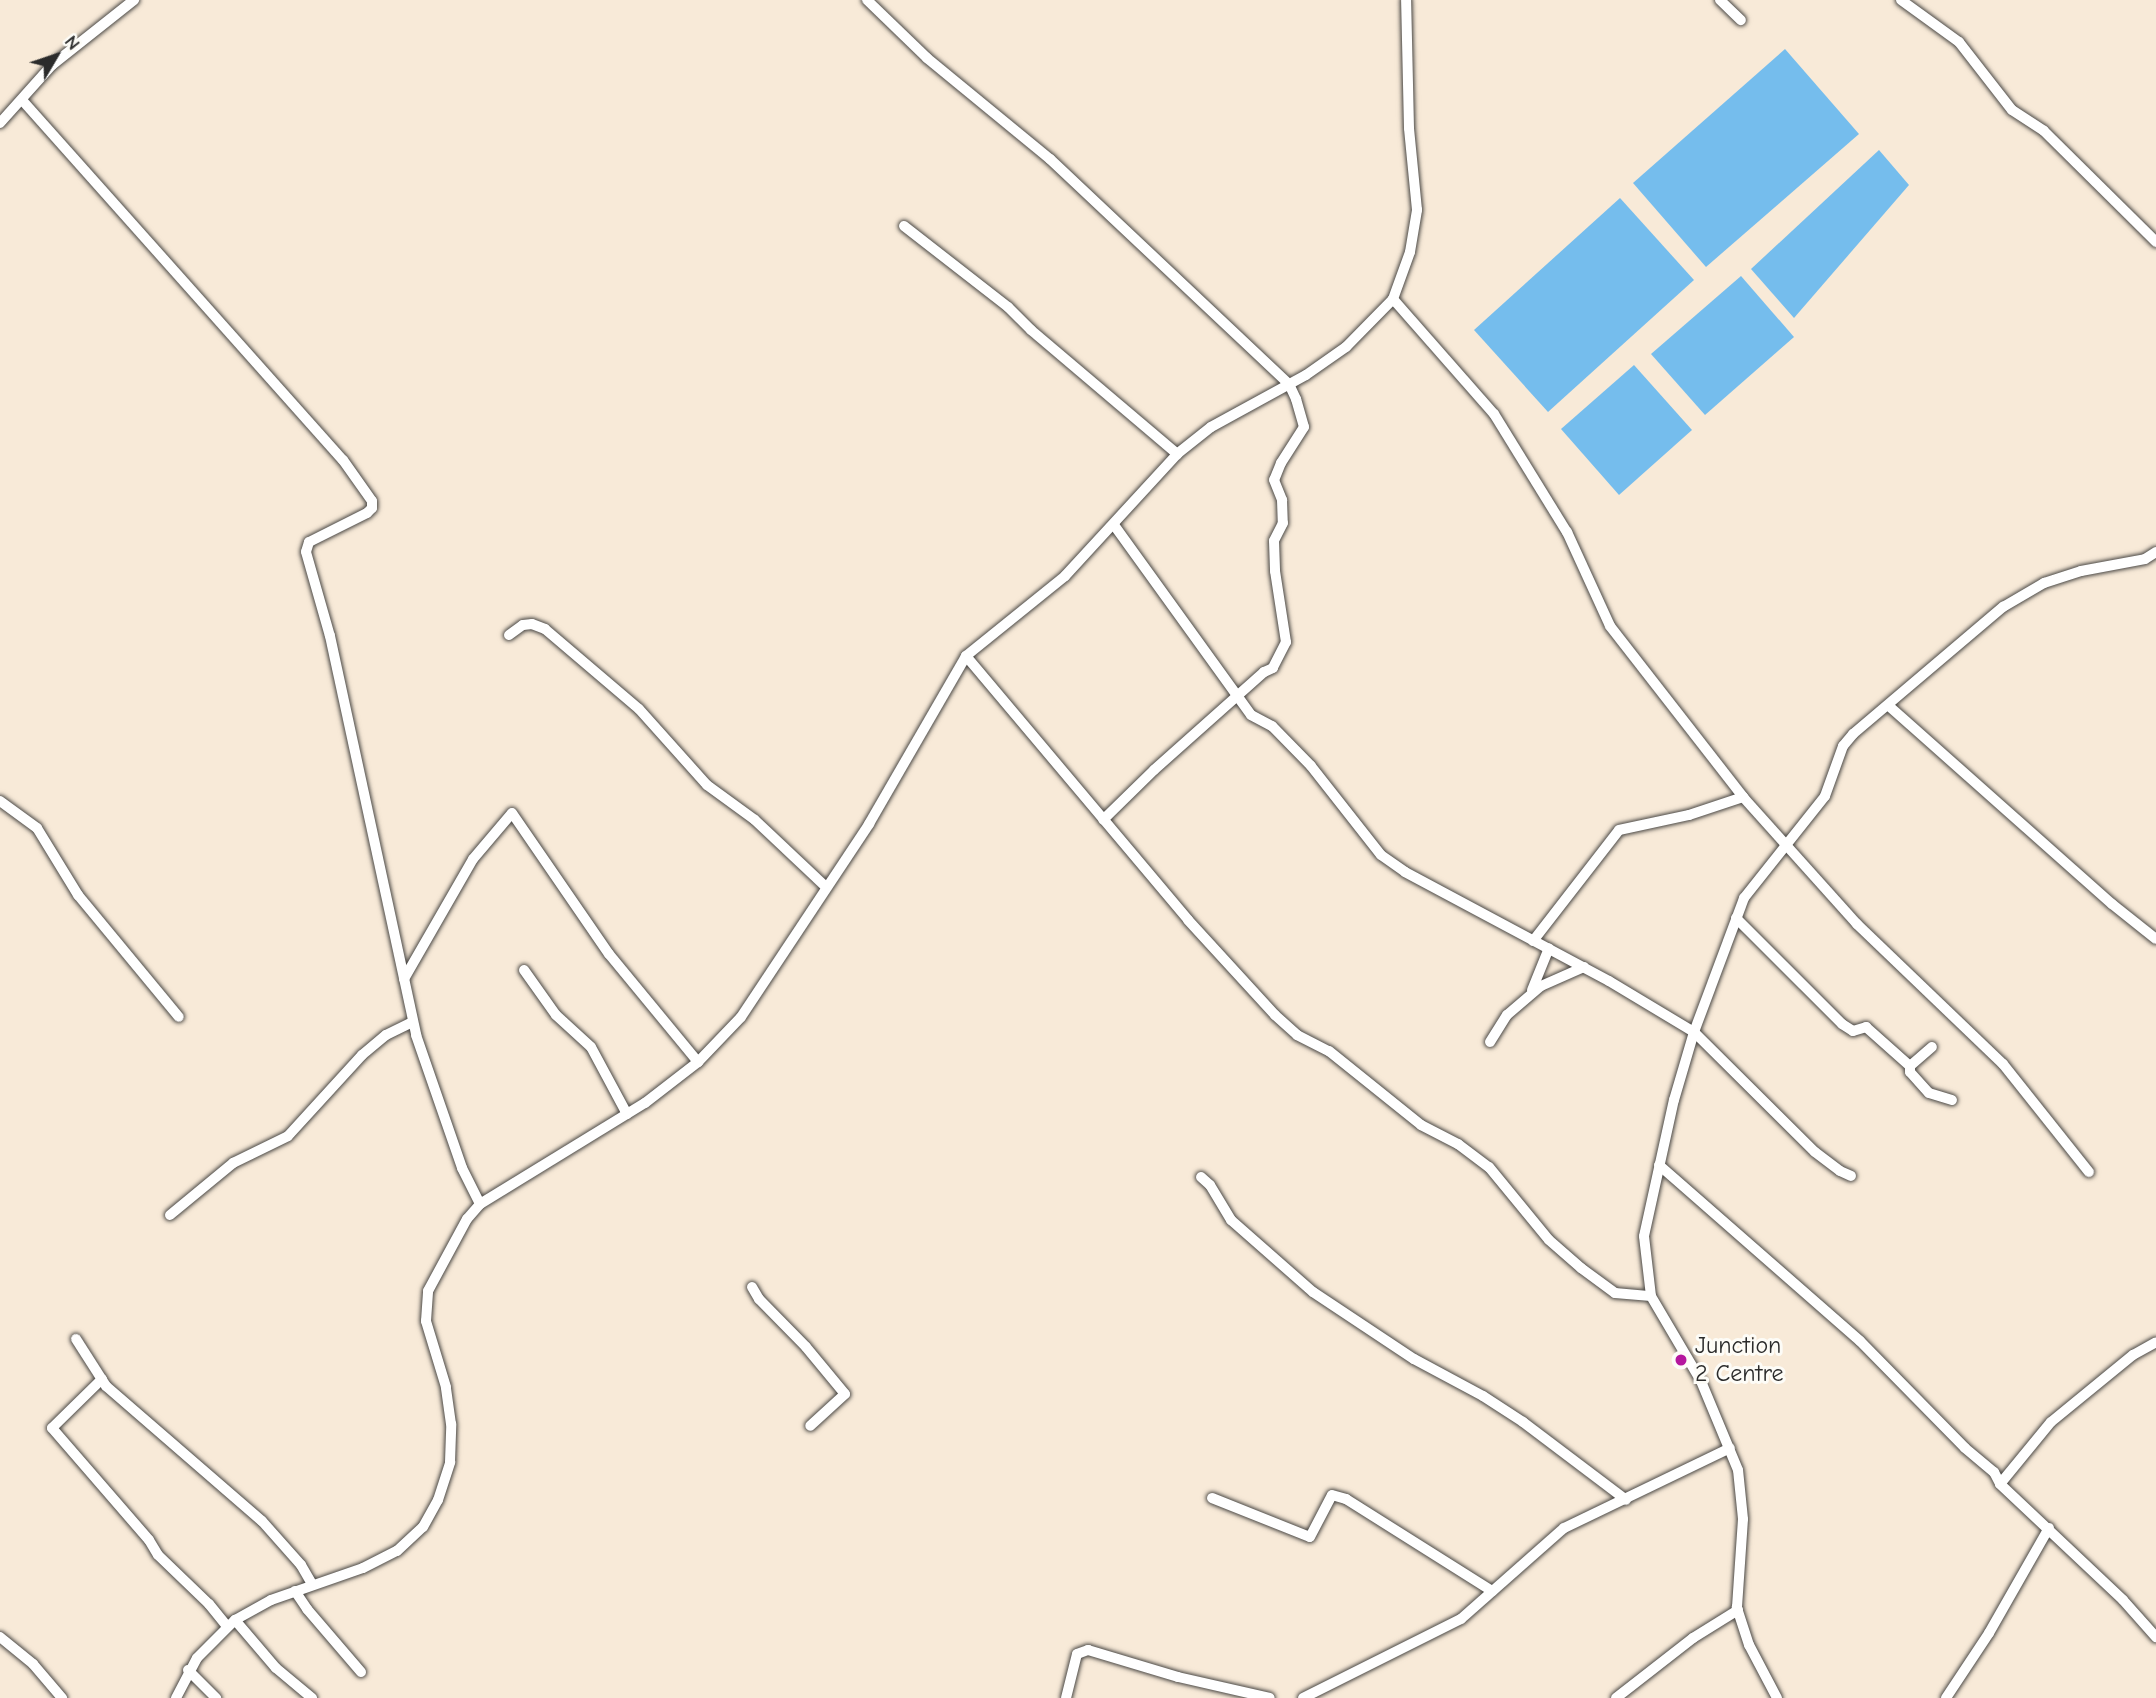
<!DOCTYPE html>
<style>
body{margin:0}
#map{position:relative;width:2156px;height:1698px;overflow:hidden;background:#f8ead8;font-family:"Comic Neue",sans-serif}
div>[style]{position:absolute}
.water>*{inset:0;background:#75bded}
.roads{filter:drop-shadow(0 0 2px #4a4845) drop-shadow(0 0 2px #4a4845)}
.minor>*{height:10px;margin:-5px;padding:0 5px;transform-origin:5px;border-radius:5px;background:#fff}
.dots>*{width:19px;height:19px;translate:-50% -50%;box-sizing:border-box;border:4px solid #fdfcf7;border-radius:50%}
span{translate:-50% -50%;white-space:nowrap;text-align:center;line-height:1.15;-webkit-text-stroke:6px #fdfcf7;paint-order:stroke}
.poi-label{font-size:24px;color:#2b2b2b}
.left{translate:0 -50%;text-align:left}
.north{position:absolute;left:21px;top:21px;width:70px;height:70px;-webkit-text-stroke:5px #fdfcf7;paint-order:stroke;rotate:51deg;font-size:19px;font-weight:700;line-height:28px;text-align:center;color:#2b2b2b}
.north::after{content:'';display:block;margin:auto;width:24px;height:32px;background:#2b2b2b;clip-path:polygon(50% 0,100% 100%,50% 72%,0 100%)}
</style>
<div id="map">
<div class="water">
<i style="clip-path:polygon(1785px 49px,1859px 134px,1706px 267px,1633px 183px)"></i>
<i style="clip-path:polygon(1879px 150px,1909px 185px,1794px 318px,1751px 269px)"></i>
<i style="clip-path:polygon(1620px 198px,1694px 280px,1548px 412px,1474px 330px)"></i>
<i style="clip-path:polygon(1741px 276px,1794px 337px,1705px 415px,1651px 354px)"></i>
<i style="clip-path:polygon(1634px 365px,1692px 430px,1619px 495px,1561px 429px)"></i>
</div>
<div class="roads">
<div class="minor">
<i style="left:867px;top:0;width:83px;rotate:44deg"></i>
<i style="left:927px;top:58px;width:159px;rotate:39.4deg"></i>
<i style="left:1050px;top:159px;width:328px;rotate:43.3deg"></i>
<i style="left:1289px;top:384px;width:17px;rotate:65deg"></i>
<i style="left:1296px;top:399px;width:29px;rotate:74deg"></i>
<i style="left:1304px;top:427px;width:43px;rotate:122.6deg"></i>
<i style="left:1281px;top:463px;width:18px;rotate:112deg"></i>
<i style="left:1274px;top:480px;width:22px;rotate:68deg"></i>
<i style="left:1282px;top:500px;width:23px;rotate:88deg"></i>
<i style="left:1283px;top:523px;width:20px;rotate:117deg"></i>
<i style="left:1274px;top:541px;width:30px;rotate:88deg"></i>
<i style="left:1275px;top:571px;width:72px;rotate:81.2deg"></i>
<i style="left:1286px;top:642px;width:29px;rotate:117deg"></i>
<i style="left:1273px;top:668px;width:10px;rotate:156deg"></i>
<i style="left:1264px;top:672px;width:147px;rotate:138.3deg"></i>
<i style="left:1154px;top:770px;width:71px;rotate:135.6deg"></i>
<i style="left:1720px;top:0;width:29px;rotate:44deg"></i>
<i style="left:1901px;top:0;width:72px;rotate:35.9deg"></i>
<i style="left:1959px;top:42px;width:86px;rotate:52.1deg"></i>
<i style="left:2012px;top:110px;width:38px;rotate:33deg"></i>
<i style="left:2044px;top:131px;width:158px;rotate:44.7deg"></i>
<i style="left:22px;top:100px;width:482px;rotate:48.3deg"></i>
<i style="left:343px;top:460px;width:50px;rotate:54.7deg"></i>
<i style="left:372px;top:501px;width:7px;rotate:90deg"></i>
<i style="left:372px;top:508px;width:7px;rotate:135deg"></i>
<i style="left:367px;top:513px;width:65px;rotate:153.4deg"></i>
<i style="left:309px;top:542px;width:10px;rotate:107deg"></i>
<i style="left:306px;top:552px;width:87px;rotate:74.1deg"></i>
<i style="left:330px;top:636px;width:408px;rotate:77.8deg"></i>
<i style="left:416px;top:1035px;width:141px;rotate:70.9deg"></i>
<i style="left:462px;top:1168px;width:40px;rotate:63.4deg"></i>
<i style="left:0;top:123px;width:78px;rotate:-48.1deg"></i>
<i style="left:52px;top:65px;width:105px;rotate:-38.4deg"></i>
<i style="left:904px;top:226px;width:132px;rotate:37.9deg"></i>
<i style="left:1008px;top:307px;width:33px;rotate:45deg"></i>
<i style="left:1031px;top:330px;width:192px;rotate:40.3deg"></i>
<i style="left:1393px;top:299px;width:153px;rotate:48.7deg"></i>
<i style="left:1494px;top:414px;width:139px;rotate:58.3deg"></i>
<i style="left:1567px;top:532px;width:103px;rotate:65.4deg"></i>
<i style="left:1610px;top:626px;width:217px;rotate:52.1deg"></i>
<i style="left:1743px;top:797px;width:171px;rotate:48.1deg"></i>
<i style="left:1857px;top:924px;width:202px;rotate:43.8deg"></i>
<i style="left:2003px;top:1064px;width:138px;rotate:51.5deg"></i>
<i style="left:1114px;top:525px;width:234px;rotate:54.2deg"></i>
<i style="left:1251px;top:715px;width:24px;rotate:28deg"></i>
<i style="left:1272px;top:726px;width:56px;rotate:45.7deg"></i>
<i style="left:1311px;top:766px;width:113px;rotate:51.8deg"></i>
<i style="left:1381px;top:855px;width:29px;rotate:35deg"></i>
<i style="left:1405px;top:872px;width:231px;rotate:28.1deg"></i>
<i style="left:1609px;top:981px;width:99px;rotate:31deg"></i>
<i style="left:1694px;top:1032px;width:170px;rotate:44.8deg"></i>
<i style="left:1815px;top:1152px;width:31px;rotate:37deg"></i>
<i style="left:1840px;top:1171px;width:12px;rotate:24deg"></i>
<i style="left:509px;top:635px;width:17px;rotate:-36deg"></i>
<i style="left:523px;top:625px;width:9px;rotate:-6deg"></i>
<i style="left:532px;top:624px;width:14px;rotate:21deg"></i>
<i style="left:545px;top:629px;width:123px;rotate:40.4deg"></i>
<i style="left:639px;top:709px;width:102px;rotate:48.2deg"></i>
<i style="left:707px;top:785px;width:59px;rotate:36.1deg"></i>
<i style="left:755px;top:820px;width:96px;rotate:43.3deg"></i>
<i style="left:966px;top:656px;width:345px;rotate:49.9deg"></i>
<i style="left:1188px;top:920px;width:129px;rotate:47.5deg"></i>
<i style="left:1275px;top:1015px;width:30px;rotate:42deg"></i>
<i style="left:1297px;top:1035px;width:36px;rotate:27deg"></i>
<i style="left:1329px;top:1051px;width:118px;rotate:38.8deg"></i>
<i style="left:1421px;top:1125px;width:42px;rotate:27.2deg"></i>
<i style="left:1458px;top:1144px;width:39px;rotate:37deg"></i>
<i style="left:1489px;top:1167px;width:94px;rotate:50.6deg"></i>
<i style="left:1549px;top:1240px;width:43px;rotate:41.2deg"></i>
<i style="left:1581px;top:1268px;width:42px;rotate:36.3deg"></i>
<i style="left:1615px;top:1293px;width:36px;rotate:5deg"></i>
<i style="left:1889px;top:706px;width:298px;rotate:41.6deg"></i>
<i style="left:2112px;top:904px;width:56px;rotate:38.5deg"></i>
<i style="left:0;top:801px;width:46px;rotate:36.1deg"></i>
<i style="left:37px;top:828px;width:79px;rotate:58.5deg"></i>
<i style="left:78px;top:895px;width:158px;rotate:50.4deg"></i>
<i style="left:1736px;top:918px;width:150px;rotate:45deg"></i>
<i style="left:1842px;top:1024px;width:13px;rotate:32deg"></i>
<i style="left:1853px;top:1031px;width:14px;rotate:-17deg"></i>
<i style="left:1866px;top:1027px;width:59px;rotate:41.6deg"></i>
<i style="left:1910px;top:1066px;width:29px;rotate:-41deg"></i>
<i style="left:1533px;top:941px;width:140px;rotate:-52.2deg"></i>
<i style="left:1619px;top:830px;width:72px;rotate:-12.1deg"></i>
<i style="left:1689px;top:815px;width:57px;rotate:-18.4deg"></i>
<i style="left:524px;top:970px;width:55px;rotate:54.6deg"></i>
<i style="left:556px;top:1015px;width:47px;rotate:42.4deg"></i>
<i style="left:591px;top:1047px;width:76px;rotate:61.8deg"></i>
<i style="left:404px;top:979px;width:138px;rotate:-60.1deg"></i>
<i style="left:473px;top:859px;width:60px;rotate:-49.7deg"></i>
<i style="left:512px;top:813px;width:171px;rotate:55.5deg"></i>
<i style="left:609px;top:954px;width:140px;rotate:50.5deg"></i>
<i style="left:1532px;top:990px;width:45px;rotate:-68deg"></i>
<i style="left:1490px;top:1042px;width:32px;rotate:-58deg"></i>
<i style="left:1507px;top:1015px;width:45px;rotate:-40.5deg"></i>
<i style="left:1541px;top:986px;width:47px;rotate:-23.8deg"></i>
<i style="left:1910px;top:1066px;width:6px;rotate:90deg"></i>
<i style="left:1910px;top:1072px;width:28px;rotate:48deg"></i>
<i style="left:1929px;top:1093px;width:24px;rotate:17deg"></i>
<i style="left:1659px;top:1165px;width:267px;rotate:41.2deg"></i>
<i style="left:1860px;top:1341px;width:150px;rotate:45.5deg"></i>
<i style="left:1965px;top:1448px;width:38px;rotate:40deg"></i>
<i style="left:1994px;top:1472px;width:13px;rotate:63deg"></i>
<i style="left:2000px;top:1484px;width:169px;rotate:43.3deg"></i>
<i style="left:2123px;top:1600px;width:50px;rotate:48.3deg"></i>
<i style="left:1201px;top:1177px;width:12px;rotate:42deg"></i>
<i style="left:1210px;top:1185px;width:41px;rotate:59deg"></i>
<i style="left:1231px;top:1220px;width:109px;rotate:41.3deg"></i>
<i style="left:1313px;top:1292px;width:121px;rotate:33.6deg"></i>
<i style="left:1414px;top:1359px;width:78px;rotate:28.2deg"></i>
<i style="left:1483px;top:1396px;width:48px;rotate:33deg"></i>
<i style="left:1523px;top:1422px;width:129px;rotate:37.1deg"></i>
<i style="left:170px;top:1215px;width:82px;rotate:-39.5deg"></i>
<i style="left:233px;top:1163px;width:61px;rotate:-26.1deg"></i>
<i style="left:288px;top:1136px;width:110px;rotate:-47.6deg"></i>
<i style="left:362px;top:1055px;width:31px;rotate:-40deg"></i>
<i style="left:386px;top:1035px;width:30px;rotate:-26deg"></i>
<i style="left:752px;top:1287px;width:14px;rotate:60deg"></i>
<i style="left:759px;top:1299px;width:67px;rotate:45.6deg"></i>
<i style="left:806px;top:1347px;width:61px;rotate:50.3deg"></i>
<i style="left:845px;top:1394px;width:47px;rotate:137.6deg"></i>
<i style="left:76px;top:1339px;width:56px;rotate:57.4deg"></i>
<i style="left:106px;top:1386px;width:206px;rotate:40.9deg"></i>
<i style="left:262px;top:1521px;width:59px;rotate:48.4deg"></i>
<i style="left:301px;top:1565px;width:22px;rotate:60deg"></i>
<i style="left:102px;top:1379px;width:70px;rotate:135.6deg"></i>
<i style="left:52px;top:1428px;width:148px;rotate:49.1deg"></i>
<i style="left:149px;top:1540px;width:17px;rotate:59deg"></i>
<i style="left:158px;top:1555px;width:71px;rotate:43.9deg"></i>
<i style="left:209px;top:1604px;width:28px;rotate:51deg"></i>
<i style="left:2000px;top:1484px;width:80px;rotate:-50.6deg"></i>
<i style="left:2051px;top:1422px;width:106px;rotate:-39.3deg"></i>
<i style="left:2133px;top:1355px;width:26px;rotate:-29deg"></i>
<i style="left:1212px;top:1498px;width:105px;rotate:21.7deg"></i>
<i style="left:1310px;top:1537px;width:47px;rotate:-62.4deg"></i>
<i style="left:1332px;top:1495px;width:15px;rotate:16deg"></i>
<i style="left:1346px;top:1499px;width:173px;rotate:32.2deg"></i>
<i style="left:295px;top:1591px;width:22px;rotate:56deg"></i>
<i style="left:307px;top:1609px;width:83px;rotate:49.4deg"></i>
<i style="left:235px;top:1620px;width:63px;rotate:49.5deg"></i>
<i style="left:276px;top:1668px;width:47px;rotate:39.8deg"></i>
<i style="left:0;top:1637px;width:43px;rotate:39.3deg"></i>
<i style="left:33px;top:1664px;width:45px;rotate:49.5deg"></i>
<i style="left:188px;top:1670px;width:40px;rotate:45deg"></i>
<i style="left:176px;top:1698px;width:45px;rotate:-62.3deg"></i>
<i style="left:197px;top:1658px;width:54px;rotate:-45deg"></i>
<i style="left:235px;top:1620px;width:41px;rotate:-29.1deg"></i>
<i style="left:271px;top:1600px;width:97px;rotate:-19.2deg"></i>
<i style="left:363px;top:1568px;width:38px;rotate:-27deg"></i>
<i style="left:397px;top:1551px;width:35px;rotate:-43deg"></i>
<i style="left:423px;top:1527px;width:31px;rotate:-61deg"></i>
<i style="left:438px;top:1500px;width:40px;rotate:-72deg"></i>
<i style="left:450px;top:1462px;width:38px;rotate:-88deg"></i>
<i style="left:451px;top:1424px;width:37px;rotate:-98deg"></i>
<i style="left:446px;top:1387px;width:69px;rotate:-106.9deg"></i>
<i style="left:426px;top:1321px;width:30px;rotate:-86deg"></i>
<i style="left:428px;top:1291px;width:82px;rotate:-61.6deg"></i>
<i style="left:467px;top:1219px;width:20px;rotate:-49deg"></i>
<i style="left:480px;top:1204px;width:193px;rotate:-31.5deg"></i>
<i style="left:645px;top:1103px;width:67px;rotate:-37.7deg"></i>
<i style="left:698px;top:1062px;width:62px;rotate:-46.3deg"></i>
<i style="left:741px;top:1017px;width:232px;rotate:-56.4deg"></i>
<i style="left:869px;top:824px;width:194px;rotate:-60deg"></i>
<i style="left:966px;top:656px;width:127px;rotate:-38.9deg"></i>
<i style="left:1065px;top:576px;width:166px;rotate:-47.4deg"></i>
<i style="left:1177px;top:454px;width:43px;rotate:-38.5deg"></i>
<i style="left:1211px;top:427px;width:108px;rotate:-28.7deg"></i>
<i style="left:1306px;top:375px;width:49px;rotate:-35deg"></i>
<i style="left:1346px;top:347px;width:67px;rotate:-45.6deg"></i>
<i style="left:1393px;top:299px;width:50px;rotate:-70.1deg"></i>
<i style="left:1410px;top:252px;width:43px;rotate:-80.5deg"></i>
<i style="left:1417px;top:210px;width:82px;rotate:-95.6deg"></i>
<i style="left:1409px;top:128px;width:128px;rotate:-91.3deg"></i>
<i style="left:1066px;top:1698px;width:45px;rotate:-76deg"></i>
<i style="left:1077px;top:1654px;width:12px;rotate:-20deg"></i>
<i style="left:1088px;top:1650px;width:94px;rotate:16.7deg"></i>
<i style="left:1178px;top:1677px;width:94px;rotate:12.9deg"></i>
<i style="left:1303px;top:1698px;width:177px;rotate:-26.6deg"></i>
<i style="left:1461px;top:1619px;width:137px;rotate:-41.5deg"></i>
<i style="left:1564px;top:1528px;width:184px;rotate:-25.7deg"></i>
<i style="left:1616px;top:1698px;width:98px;rotate:-37.9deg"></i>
<i style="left:1693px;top:1638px;width:53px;rotate:-31.9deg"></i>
<i style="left:1777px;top:1698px;width:60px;rotate:-117.8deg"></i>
<i style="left:1749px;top:1645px;width:40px;rotate:-108deg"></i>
<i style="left:1737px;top:1607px;width:88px;rotate:-86.1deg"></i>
<i style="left:1743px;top:1519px;width:49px;rotate:-95.8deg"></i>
<i style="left:1738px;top:1470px;width:96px;rotate:-112.6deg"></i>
<i style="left:1701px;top:1381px;width:99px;rotate:-120.5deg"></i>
<i style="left:1651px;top:1296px;width:60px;rotate:-96.7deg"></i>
<i style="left:1644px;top:1236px;width:139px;rotate:-77.6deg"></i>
<i style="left:1674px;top:1100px;width:71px;rotate:-73.6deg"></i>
<i style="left:1694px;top:1032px;width:143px;rotate:-69.5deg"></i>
<i style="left:1744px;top:898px;width:130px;rotate:-51.5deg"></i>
<i style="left:1825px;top:796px;width:53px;rotate:-70.2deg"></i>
<i style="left:1843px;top:746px;width:16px;rotate:-50deg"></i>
<i style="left:1853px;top:734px;width:197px;rotate:-40.3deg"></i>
<i style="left:2003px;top:607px;width:48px;rotate:-30.3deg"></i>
<i style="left:2044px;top:583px;width:39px;rotate:-18deg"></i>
<i style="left:2081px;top:571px;width:65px;rotate:-10.6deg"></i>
<i style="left:2145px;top:559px;width:13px;rotate:-32deg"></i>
<i style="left:1946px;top:1698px;width:78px;rotate:-56.5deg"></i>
<i style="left:1989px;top:1633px;width:121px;rotate:-60.3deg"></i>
</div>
</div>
<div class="dots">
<i style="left:1681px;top:1360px;background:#b5179e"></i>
</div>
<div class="poi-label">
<span class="left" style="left:1695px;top:1360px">Junction<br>2 Centre</span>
</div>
<div class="north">N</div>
</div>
